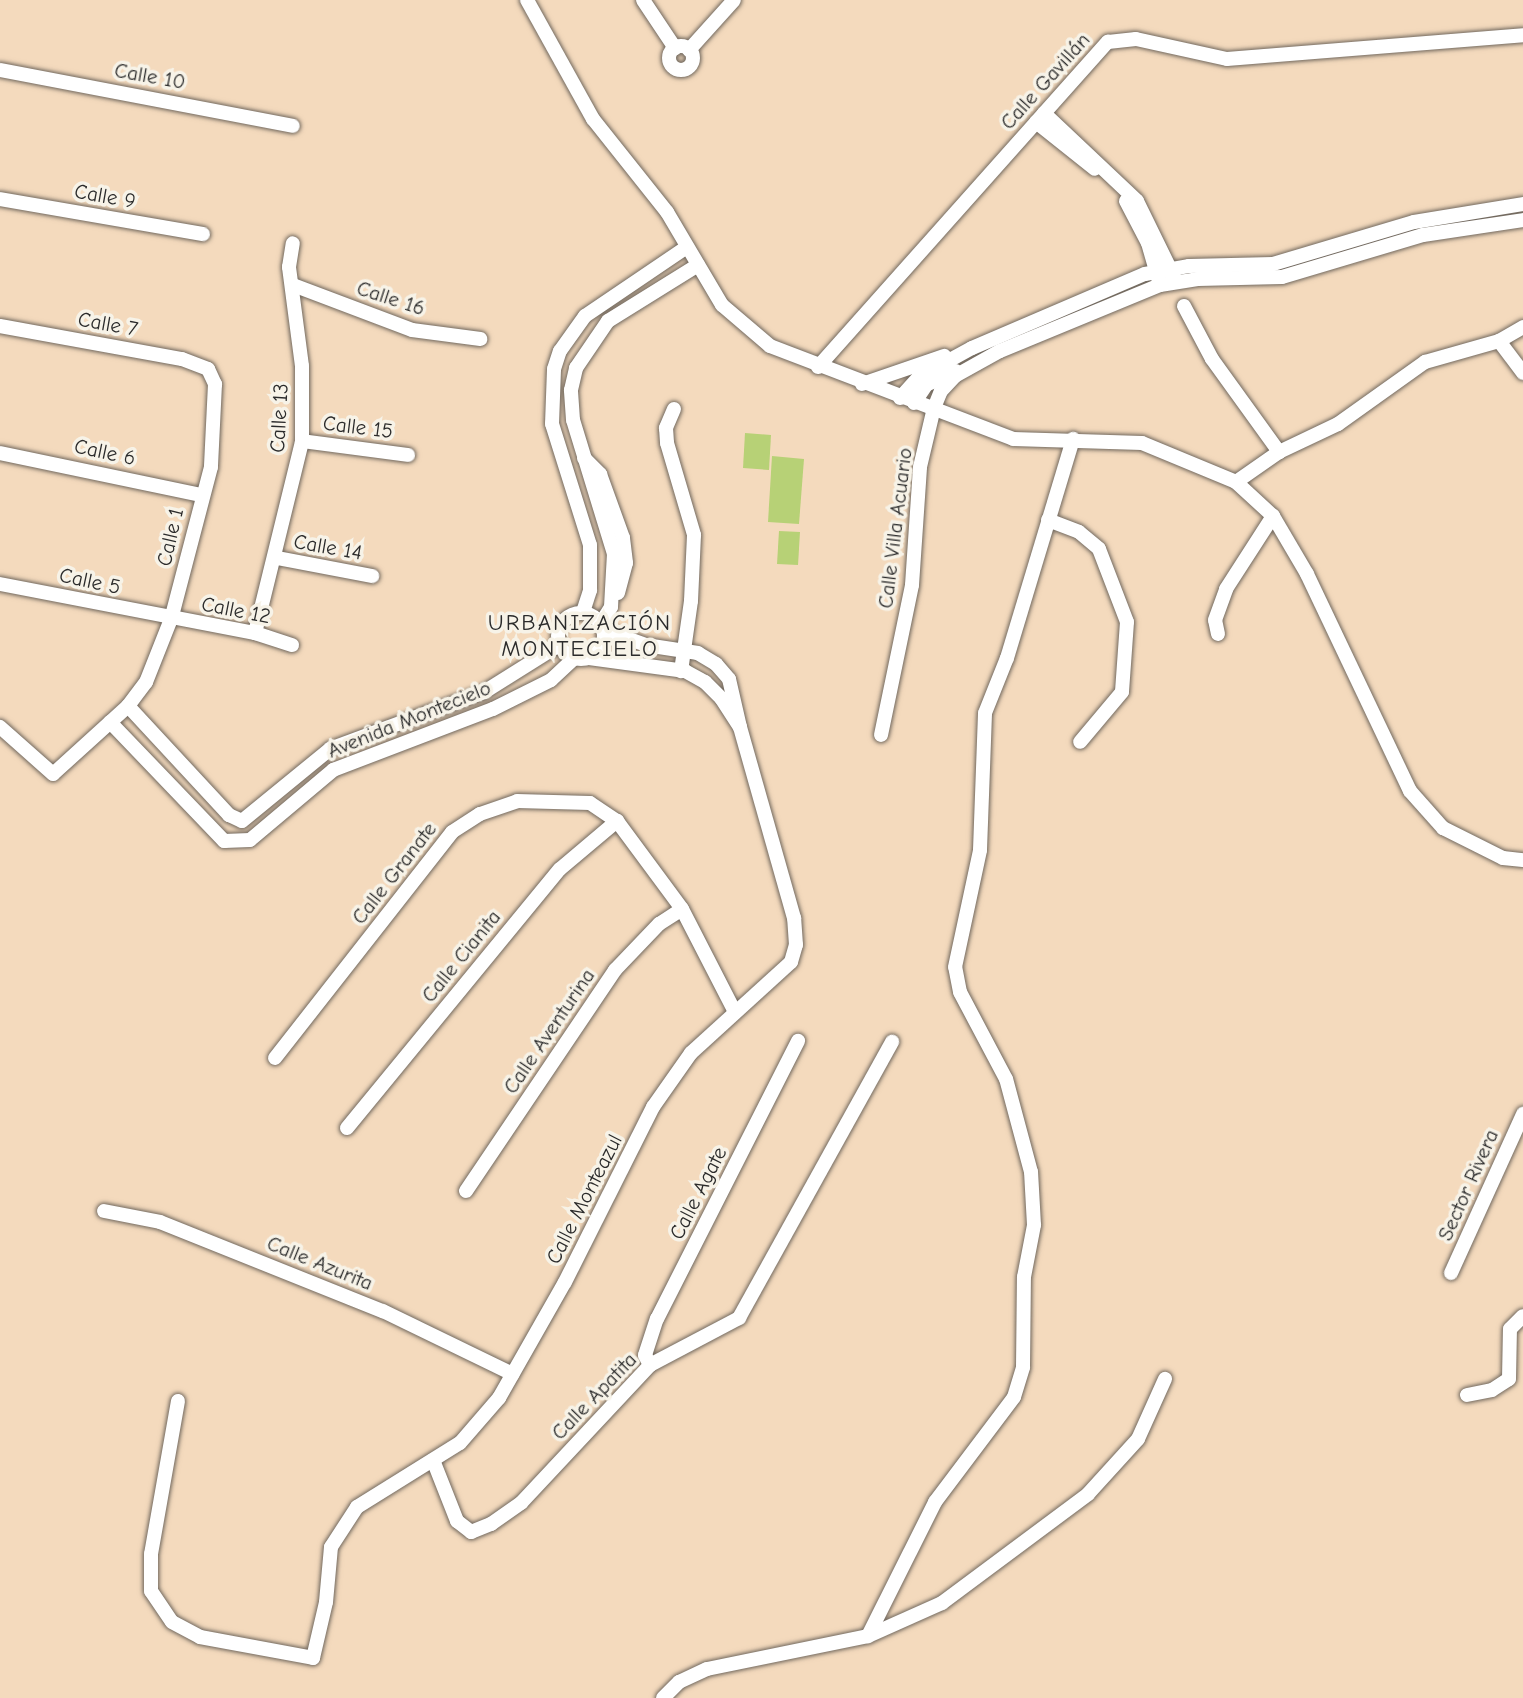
<!DOCTYPE html>
<meta charset="utf-8">
<style>
body{margin:0}
#map{position:relative;width:1523px;height:1698px;overflow:hidden;background:#f4dabd;font-family:"Comic Neue",sans-serif}
div>[style]{position:absolute}
.green>*{inset:0;background:#b7d176}
.roads{filter:drop-shadow(0 0 2px #71685e) drop-shadow(0 0 2px #71685e)}
.minor>*{height:14px;margin:-7px;padding:0 7px;transform-origin:7px;border-radius:7px;background:#fff}
.minor>.ring{margin:-7px;padding:0;box-sizing:content-box;background:none;border:14px solid #fff;border-radius:50%}
span{translate:-50% -50%;white-space:nowrap;text-align:center;line-height:1.15;-webkit-text-stroke:7px #f7f3e8;paint-order:stroke}
.street-label{font-size:21px;color:#2b2b2b}
.neighbourhood-label{font-size:23px;color:#2b2b2b;letter-spacing:2px}
</style>
<div id="map">
<div class="green">
<i style="clip-path:polygon(745px 433px,771px 435px,769px 470px,743px 468px)"></i>
<i style="clip-path:polygon(772px 456px,804px 459px,799px 524px,768px 522px)"></i>
<i style="clip-path:polygon(779px 531px,800px 532px,798px 565px,777px 564px)"></i>
</div>
<div class="roads">
<div class="minor">
<i style="left:527px;top:0;width:136px;rotate:61deg"></i>
<i style="left:593px;top:119px;width:119px;rotate:51.5deg"></i>
<i style="left:667px;top:212px;width:108px;rotate:59.4deg"></i>
<i style="left:722px;top:305px;width:63px;rotate:40.5deg"></i>
<i style="left:770px;top:346px;width:260px;rotate:20.9deg"></i>
<i style="left:1013px;top:439px;width:129px;rotate:1.8deg"></i>
<i style="left:1142px;top:443px;width:102px;rotate:22.5deg"></i>
<i style="left:1236px;top:482px;width:50px;rotate:42.6deg"></i>
<i style="left:1273px;top:516px;width:67px;rotate:59.6deg"></i>
<i style="left:1307px;top:574px;width:240px;rotate:64.6deg"></i>
<i style="left:1410px;top:791px;width:50px;rotate:48.3deg"></i>
<i style="left:1443px;top:828px;width:67px;rotate:26.6deg"></i>
<i style="left:1503px;top:858px;width:20px;rotate:6deg"></i>
<i style="left:643px;top:0;width:58px;rotate:56.3deg"></i>
<i class="ring" style="left:669px;top:46px;width:10px;height:10px"></i>
<i style="left:689px;top:50px;width:67px;rotate:-48deg"></i>
<i style="left:0;top:70px;width:298px;rotate:10.8deg"></i>
<i style="left:1044px;top:113px;width:128px;rotate:43.4deg"></i>
<i style="left:1137px;top:201px;width:85px;rotate:64deg"></i>
<i style="left:1036px;top:122px;width:75px;rotate:38.5deg"></i>
<i style="left:0;top:199px;width:206px;rotate:9.8deg"></i>
<i style="left:1126px;top:201px;width:47px;rotate:62.4deg"></i>
<i style="left:1148px;top:243px;width:37px;rotate:74deg"></i>
<i style="left:293px;top:285px;width:127px;rotate:20.7deg"></i>
<i style="left:412px;top:330px;width:69px;rotate:7.5deg"></i>
<i style="left:1184px;top:306px;width:60px;rotate:62.2deg"></i>
<i style="left:1212px;top:359px;width:115px;rotate:54.2deg"></i>
<i style="left:0;top:326px;width:185px;rotate:10.3deg"></i>
<i style="left:182px;top:359px;width:28px;rotate:21deg"></i>
<i style="left:208px;top:369px;width:17px;rotate:65deg"></i>
<i style="left:215px;top:384px;width:83px;rotate:92.8deg"></i>
<i style="left:211px;top:467px;width:157px;rotate:104.7deg"></i>
<i style="left:171px;top:619px;width:68px;rotate:111.6deg"></i>
<i style="left:146px;top:682px;width:30px;rotate:127deg"></i>
<i style="left:128px;top:706px;width:101px;rotate:137.8deg"></i>
<i style="left:53px;top:774px;width:71px;rotate:-138.4deg"></i>
<i style="left:1499px;top:341px;width:40px;rotate:53deg"></i>
<i style="left:818px;top:367px;width:436px;rotate:-48.3deg"></i>
<i style="left:1108px;top:42px;width:28px;rotate:-6deg"></i>
<i style="left:1136px;top:39px;width:93px;rotate:12.4deg"></i>
<i style="left:1227px;top:59px;width:297px;rotate:-4.6deg"></i>
<i style="left:862px;top:384px;width:87px;rotate:-18.9deg"></i>
<i style="left:900px;top:398px;width:28px;rotate:-48deg"></i>
<i style="left:919px;top:377px;width:60px;rotate:-28.7deg"></i>
<i style="left:972px;top:348px;width:188px;rotate:-23.2deg"></i>
<i style="left:1145px;top:274px;width:45px;rotate:-10.3deg"></i>
<i style="left:1189px;top:266px;width:84px;rotate:-1.4deg"></i>
<i style="left:1273px;top:264px;width:147px;rotate:-16.6deg"></i>
<i style="left:1414px;top:222px;width:110px;rotate:-9.4deg"></i>
<i style="left:914px;top:403px;width:22px;rotate:-56deg"></i>
<i style="left:926px;top:385px;width:33px;rotate:-25deg"></i>
<i style="left:674px;top:409px;width:21px;rotate:113deg"></i>
<i style="left:666px;top:428px;width:15px;rotate:86deg"></i>
<i style="left:667px;top:443px;width:96px;rotate:73.6deg"></i>
<i style="left:694px;top:535px;width:66px;rotate:92.6deg"></i>
<i style="left:691px;top:601px;width:71px;rotate:98.1deg"></i>
<i style="left:302px;top:441px;width:107px;rotate:7.5deg"></i>
<i style="left:0;top:453px;width:205px;rotate:11.8deg"></i>
<i style="left:584px;top:458px;width:23px;rotate:45deg"></i>
<i style="left:600px;top:474px;width:68px;rotate:70.2deg"></i>
<i style="left:623px;top:538px;width:25px;rotate:83deg"></i>
<i style="left:626px;top:563px;width:31px;rotate:105deg"></i>
<i style="left:1236px;top:482px;width:52px;rotate:-34.9deg"></i>
<i style="left:1279px;top:452px;width:65px;rotate:-25.4deg"></i>
<i style="left:1338px;top:424px;width:107px;rotate:-35.5deg"></i>
<i style="left:1425px;top:362px;width:77px;rotate:-15.8deg"></i>
<i style="left:1499px;top:341px;width:28px;rotate:-30deg"></i>
<i style="left:1048px;top:520px;width:33px;rotate:21deg"></i>
<i style="left:1079px;top:532px;width:26px;rotate:40deg"></i>
<i style="left:1099px;top:549px;width:78px;rotate:69deg"></i>
<i style="left:1127px;top:622px;width:70px;rotate:94.1deg"></i>
<i style="left:1122px;top:692px;width:65px;rotate:130deg"></i>
<i style="left:277px;top:558px;width:97px;rotate:10.7deg"></i>
<i style="left:0;top:584px;width:260px;rotate:10.9deg"></i>
<i style="left:255px;top:633px;width:39px;rotate:18deg"></i>
<i style="left:583px;top:612px;width:23px;rotate:-72deg"></i>
<i style="left:590px;top:590px;width:45px;rotate:-90deg"></i>
<i style="left:590px;top:545px;width:127px;rotate:-107.4deg"></i>
<i style="left:552px;top:424px;width:55px;rotate:-87.9deg"></i>
<i style="left:554px;top:369px;width:19px;rotate:-72deg"></i>
<i style="left:560px;top:351px;width:43px;rotate:-54.5deg"></i>
<i style="left:585px;top:316px;width:123px;rotate:-34.1deg"></i>
<i class="ring" style="left:558px;top:613px;width:32px;height:32px"></i>
<i style="left:601px;top:623px;width:19px;rotate:-58deg"></i>
<i style="left:611px;top:607px;width:53px;rotate:-86.8deg"></i>
<i style="left:614px;top:554px;width:140px;rotate:-107deg"></i>
<i style="left:573px;top:420px;width:30px;rotate:-94deg"></i>
<i style="left:571px;top:390px;width:23px;rotate:-77deg"></i>
<i style="left:576px;top:368px;width:57px;rotate:-55.8deg"></i>
<i style="left:608px;top:321px;width:106px;rotate:-31.9deg"></i>
<i style="left:255px;top:633px;width:198px;rotate:-76.2deg"></i>
<i style="left:302px;top:441px;width:75px;rotate:-90deg"></i>
<i style="left:302px;top:366px;width:100px;rotate:-97.5deg"></i>
<i style="left:289px;top:267px;width:24px;rotate:-81deg"></i>
<i style="left:1218px;top:634px;width:14px;rotate:-102deg"></i>
<i style="left:1215px;top:620px;width:33px;rotate:-70deg"></i>
<i style="left:1226px;top:589px;width:87px;rotate:-57.2deg"></i>
<i style="left:589px;top:658px;width:97px;rotate:7.7deg"></i>
<i style="left:685px;top:671px;width:23px;rotate:29deg"></i>
<i style="left:705px;top:682px;width:23px;rotate:45deg"></i>
<i style="left:721px;top:698px;width:35px;rotate:57deg"></i>
<i style="left:740px;top:727px;width:49px;rotate:-102.9deg"></i>
<i style="left:729px;top:679px;width:20px;rotate:-131deg"></i>
<i style="left:716px;top:664px;width:21px;rotate:-149deg"></i>
<i style="left:698px;top:653px;width:53px;rotate:-171.3deg"></i>
<i style="left:646px;top:645px;width:45px;rotate:-160.3deg"></i>
<i style="left:128px;top:706px;width:149px;rotate:47.2deg"></i>
<i style="left:229px;top:815px;width:14px;rotate:25deg"></i>
<i style="left:242px;top:821px;width:114px;rotate:-39.3deg"></i>
<i style="left:330px;top:749px;width:164px;rotate:-20.3deg"></i>
<i style="left:484px;top:692px;width:89px;rotate:-32.1deg"></i>
<i style="left:110px;top:722px;width:165px;rotate:46.2deg"></i>
<i style="left:224px;top:841px;width:26px;rotate:-2deg"></i>
<i style="left:250px;top:840px;width:109px;rotate:-40.1deg"></i>
<i style="left:333px;top:770px;width:171px;rotate:-20.9deg"></i>
<i style="left:493px;top:709px;width:65px;rotate:-26.6deg"></i>
<i style="left:551px;top:680px;width:33px;rotate:-43deg"></i>
<i style="left:881px;top:735px;width:153px;rotate:-78.3deg"></i>
<i style="left:912px;top:585px;width:118px;rotate:-86.1deg"></i>
<i style="left:920px;top:467px;width:61px;rotate:-76.7deg"></i>
<i style="left:934px;top:408px;width:18px;rotate:-68deg"></i>
<i style="left:941px;top:391px;width:21px;rotate:-47deg"></i>
<i style="left:955px;top:376px;width:51px;rotate:-29.1deg"></i>
<i style="left:1000px;top:351px;width:173px;rotate:-22.4deg"></i>
<i style="left:1160px;top:285px;width:38px;rotate:-9deg"></i>
<i style="left:1198px;top:279px;width:84px;rotate:-1.4deg"></i>
<i style="left:1282px;top:277px;width:147px;rotate:-16.6deg"></i>
<i style="left:1423px;top:235px;width:101px;rotate:-8.5deg"></i>
<i style="left:275px;top:1058px;width:287px;rotate:-51.9deg"></i>
<i style="left:452px;top:832px;width:33px;rotate:-33deg"></i>
<i style="left:480px;top:814px;width:39px;rotate:-19deg"></i>
<i style="left:517px;top:801px;width:73px;rotate:1.6deg"></i>
<i style="left:590px;top:803px;width:32px;rotate:34deg"></i>
<i style="left:617px;top:821px;width:109px;rotate:53.5deg"></i>
<i style="left:682px;top:909px;width:114px;rotate:62.8deg"></i>
<i style="left:347px;top:1128px;width:335px;rotate:-50.6deg"></i>
<i style="left:560px;top:869px;width:75px;rotate:-40.1deg"></i>
<i style="left:466px;top:1191px;width:267px;rotate:-56deg"></i>
<i style="left:615px;top:970px;width:64px;rotate:-46.3deg"></i>
<i style="left:659px;top:924px;width:27px;rotate:-33deg"></i>
<i style="left:104px;top:1211px;width:57px;rotate:11.1deg"></i>
<i style="left:160px;top:1222px;width:240px;rotate:21.8deg"></i>
<i style="left:383px;top:1311px;width:144px;rotate:25.9deg"></i>
<i style="left:1451px;top:1273px;width:175px;rotate:-65.6deg"></i>
<i style="left:650px;top:1365px;width:11px;rotate:-117deg"></i>
<i style="left:645px;top:1355px;width:38px;rotate:-72deg"></i>
<i style="left:657px;top:1319px;width:312px;rotate:-63.1deg"></i>
<i style="left:1467px;top:1395px;width:25px;rotate:-11deg"></i>
<i style="left:1492px;top:1390px;width:20px;rotate:-33deg"></i>
<i style="left:1509px;top:1379px;width:50px;rotate:-88.9deg"></i>
<i style="left:1510px;top:1329px;width:18px;rotate:-45deg"></i>
<i style="left:178px;top:1401px;width:155px;rotate:100deg"></i>
<i style="left:151px;top:1554px;width:37px;rotate:90deg"></i>
<i style="left:151px;top:1591px;width:37px;rotate:56deg"></i>
<i style="left:172px;top:1622px;width:32px;rotate:28deg"></i>
<i style="left:200px;top:1637px;width:115px;rotate:10.5deg"></i>
<i style="left:313px;top:1658px;width:57px;rotate:-76.9deg"></i>
<i style="left:326px;top:1602px;width:55px;rotate:-84.8deg"></i>
<i style="left:331px;top:1547px;width:48px;rotate:-57deg"></i>
<i style="left:357px;top:1507px;width:121px;rotate:-31.9deg"></i>
<i style="left:460px;top:1443px;width:60px;rotate:-49.1deg"></i>
<i style="left:499px;top:1398px;width:133px;rotate:-60.4deg"></i>
<i style="left:565px;top:1282px;width:196px;rotate:-63.3deg"></i>
<i style="left:653px;top:1107px;width:66px;rotate:-54.9deg"></i>
<i style="left:691px;top:1053px;width:135px;rotate:-42.3deg"></i>
<i style="left:791px;top:962px;width:18px;rotate:-74deg"></i>
<i style="left:796px;top:945px;width:27px;rotate:-94deg"></i>
<i style="left:794px;top:918px;width:198px;rotate:-105.8deg"></i>
<i style="left:433px;top:1460px;width:66px;rotate:68.5deg"></i>
<i style="left:457px;top:1521px;width:18px;rotate:38deg"></i>
<i style="left:471px;top:1532px;width:22px;rotate:-22deg"></i>
<i style="left:491px;top:1524px;width:37px;rotate:-35deg"></i>
<i style="left:521px;top:1503px;width:189px;rotate:-46.9deg"></i>
<i style="left:650px;top:1365px;width:101px;rotate:-27.8deg"></i>
<i style="left:739px;top:1318px;width:316px;rotate:-61deg"></i>
<i style="left:868px;top:1636px;width:81px;rotate:-24deg"></i>
<i style="left:942px;top:1603px;width:182px;rotate:-36.7deg"></i>
<i style="left:1088px;top:1494px;width:74px;rotate:-47.7deg"></i>
<i style="left:1138px;top:1439px;width:66px;rotate:-65.8deg"></i>
<i style="left:663px;top:1698px;width:23px;rotate:-45deg"></i>
<i style="left:679px;top:1682px;width:31px;rotate:-25deg"></i>
<i style="left:707px;top:1669px;width:164px;rotate:-11.6deg"></i>
<i style="left:868px;top:1636px;width:150px;rotate:-63.4deg"></i>
<i style="left:935px;top:1502px;width:131px;rotate:-53deg"></i>
<i style="left:1014px;top:1397px;width:31px;rotate:-73deg"></i>
<i style="left:1023px;top:1367px;width:90px;rotate:-89.4deg"></i>
<i style="left:1024px;top:1277px;width:53px;rotate:-79.1deg"></i>
<i style="left:1034px;top:1225px;width:53px;rotate:-93.2deg"></i>
<i style="left:1031px;top:1172px;width:96px;rotate:-105deg"></i>
<i style="left:1006px;top:1079px;width:98px;rotate:-117.9deg"></i>
<i style="left:960px;top:992px;width:25px;rotate:-101deg"></i>
<i style="left:955px;top:967px;width:120px;rotate:-77.9deg"></i>
<i style="left:980px;top:850px;width:137px;rotate:-87.9deg"></i>
<i style="left:985px;top:713px;width:59px;rotate:-68.2deg"></i>
<i style="left:1007px;top:658px;width:229px;rotate:-73.2deg"></i>
</div>
</div>
<div class="street-label">
<span style="left:150px;top:76px;rotate:10deg">Calle 10</span>
<span style="left:1045px;top:81px;rotate:-48deg">Calle Gavillán</span>
<span style="left:105px;top:196px;rotate:10deg">Calle 9</span>
<span style="left:391px;top:298px;rotate:18deg">Calle 16</span>
<span style="left:108px;top:324px;rotate:10deg">Calle 7</span>
<span style="left:279px;top:418px;rotate:-87deg">Calle 13</span>
<span style="left:358px;top:427px;rotate:7deg">Calle 15</span>
<span style="left:105px;top:452px;rotate:12deg">Calle 6</span>
<span style="left:895px;top:528px;rotate:-83deg">Calle Villa Acuario</span>
<span style="left:170px;top:537px;rotate:-77deg">Calle 1</span>
<span style="left:328px;top:547px;rotate:10deg">Calle 14</span>
<span style="left:90px;top:581px;rotate:12deg">Calle 5</span>
<span style="left:236px;top:610px;rotate:11deg">Calle 12</span>
<span style="left:409px;top:719px;rotate:-22deg">Avenida Montecielo</span>
<span style="left:394px;top:873px;rotate:-52deg">Calle Granate</span>
<span style="left:461px;top:956px;rotate:-51deg">Calle Cianita</span>
<span style="left:549px;top:1031px;rotate:-56deg">Calle Aventurina</span>
<span style="left:1468px;top:1185px;rotate:-66deg">Sector Rivera</span>
<span style="left:698px;top:1193px;rotate:-63deg">Calle Agate</span>
<span style="left:584px;top:1199px;rotate:-63deg">Calle Monteazul</span>
<span style="left:320px;top:1263px;rotate:22deg">Calle Azurita</span>
<span style="left:594px;top:1396px;rotate:-46deg">Calle Apatita</span>
</div>
<div class="neighbourhood-label">
<span style="left:580px;top:636px">URBANIZACIÓN<br>MONTECIELO</span>
</div>
</div>
